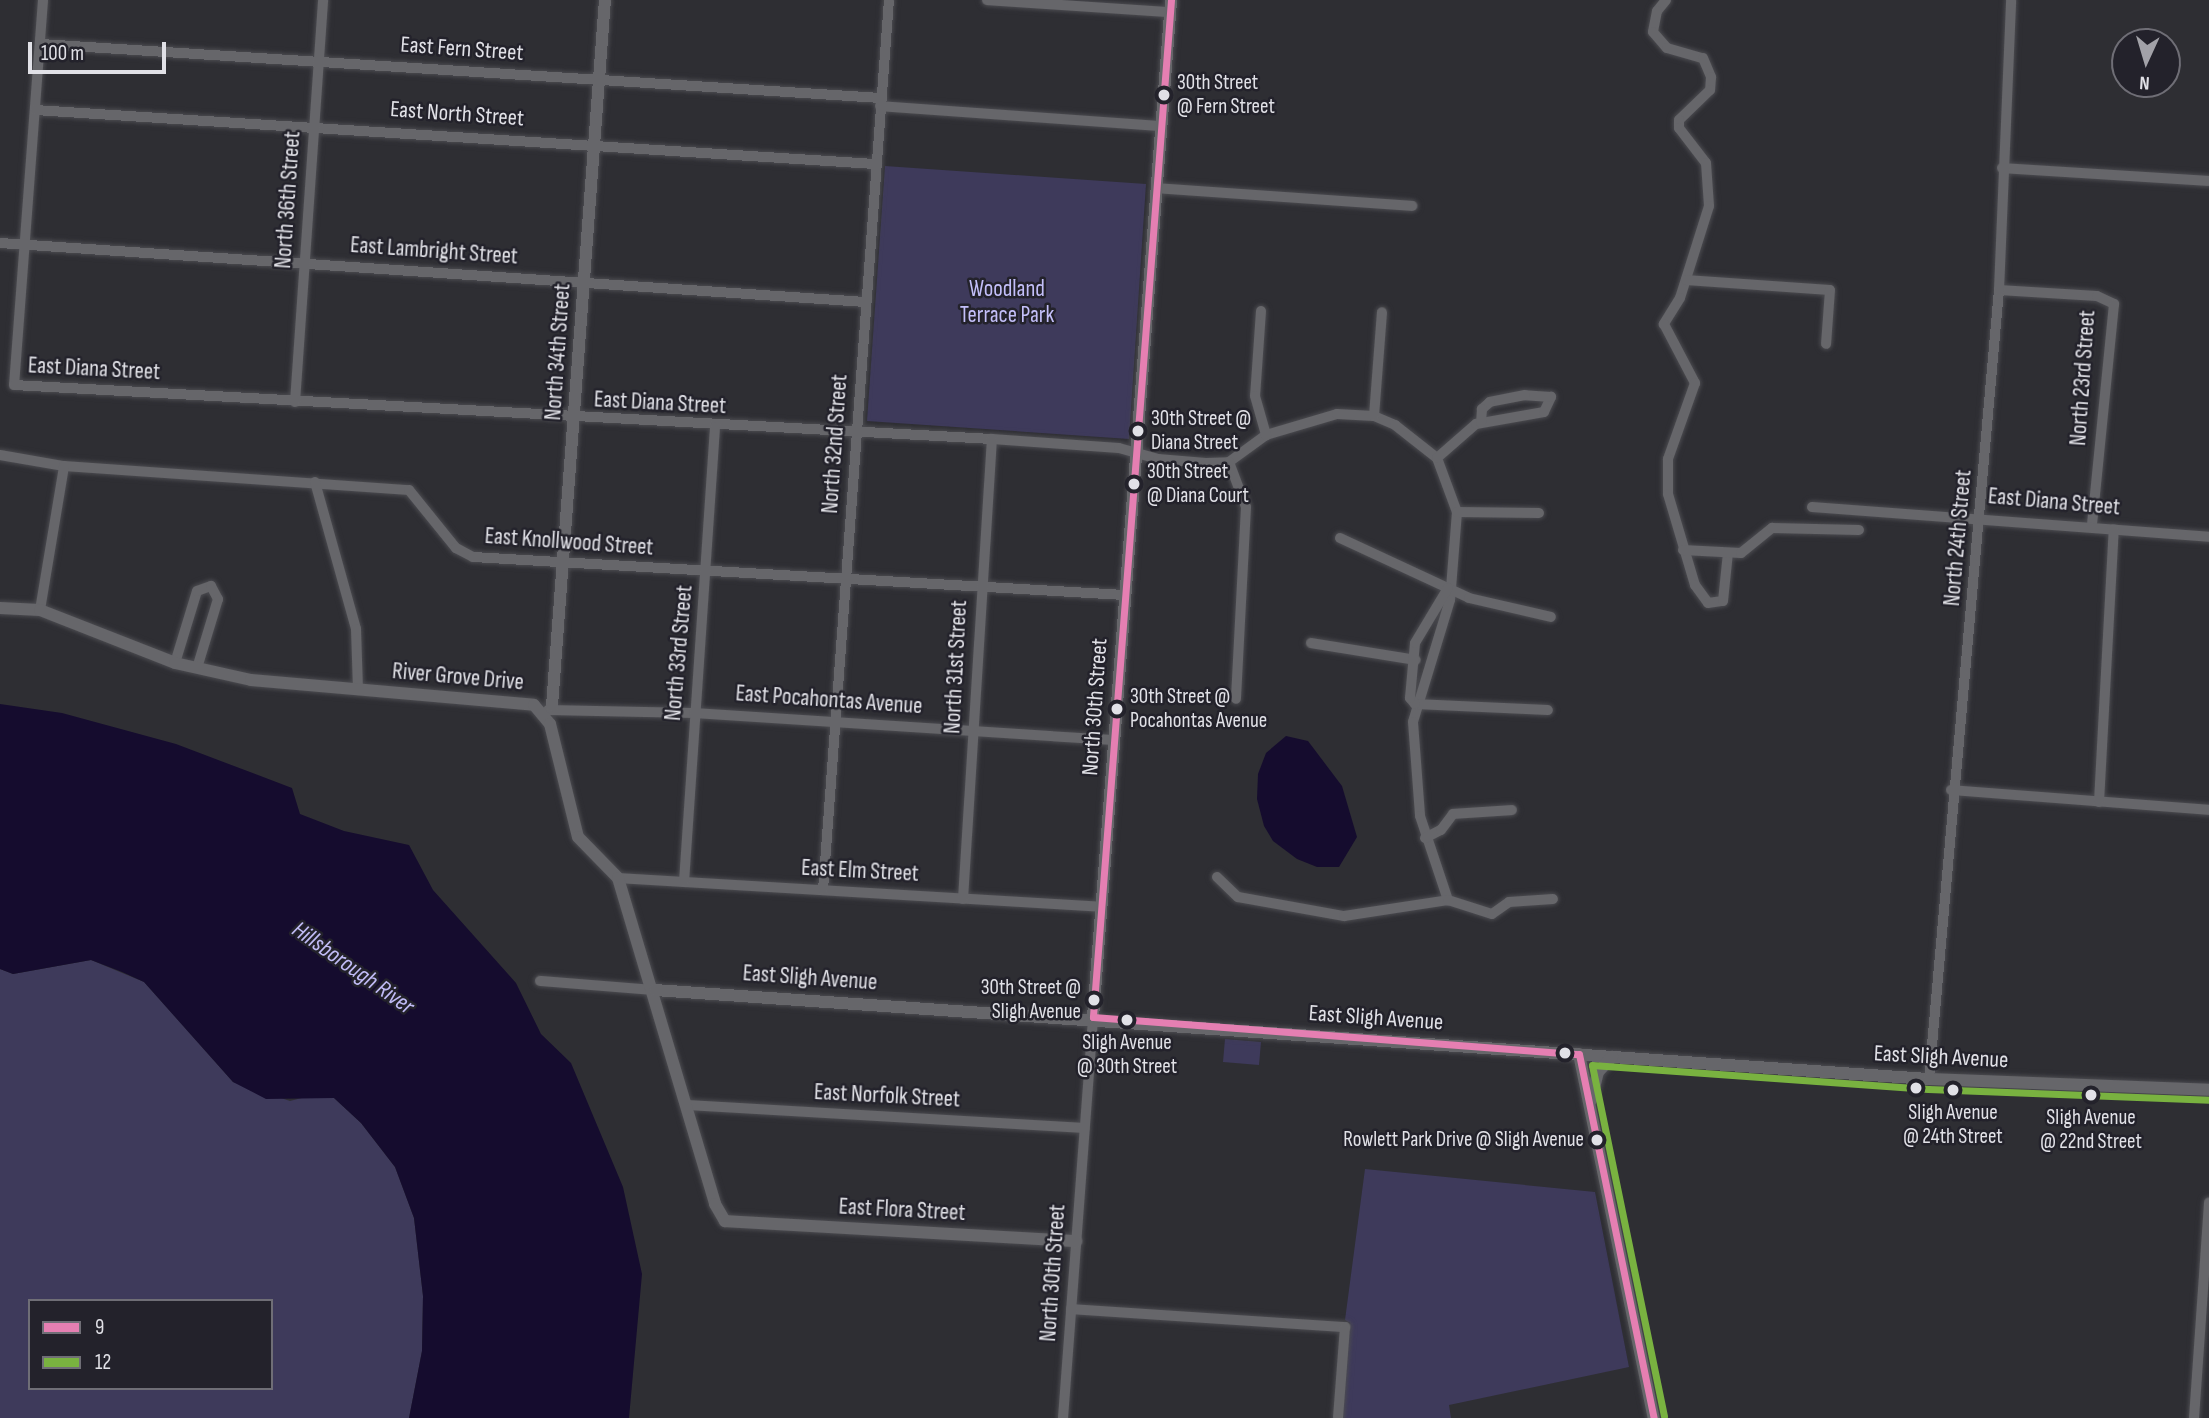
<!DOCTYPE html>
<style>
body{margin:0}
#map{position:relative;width:2209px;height:1418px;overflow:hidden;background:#2e2e33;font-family:"Sofia Sans Condensed",sans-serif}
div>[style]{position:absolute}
.green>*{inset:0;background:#3e3a5b}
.water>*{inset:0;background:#150c2e}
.roads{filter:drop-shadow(0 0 2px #4b4b50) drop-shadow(0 0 2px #4b4b50)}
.minor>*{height:10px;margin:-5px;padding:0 5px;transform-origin:5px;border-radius:5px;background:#66666a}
.tertiary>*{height:12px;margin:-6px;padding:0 6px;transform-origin:6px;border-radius:6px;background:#66666a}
.bus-1>*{height:7px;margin:-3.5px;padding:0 3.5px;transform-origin:3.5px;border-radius:3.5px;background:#e57fb2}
.bus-2>*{height:7px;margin:-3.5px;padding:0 3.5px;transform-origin:3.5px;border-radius:3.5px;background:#79b240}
.dots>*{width:19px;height:19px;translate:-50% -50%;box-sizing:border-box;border:4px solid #23222b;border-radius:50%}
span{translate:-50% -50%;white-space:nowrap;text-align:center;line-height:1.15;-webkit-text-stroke:5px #23222b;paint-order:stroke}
.bus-label{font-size:21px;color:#e1e1e7}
.left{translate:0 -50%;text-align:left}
.right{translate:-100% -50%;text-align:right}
.street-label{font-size:23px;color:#e1e1e7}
.park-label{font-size:23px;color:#c3bff9}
.water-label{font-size:24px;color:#c0bbf5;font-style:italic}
.legend{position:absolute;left:28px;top:1299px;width:245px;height:91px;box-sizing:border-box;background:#23222b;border:2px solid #6f6e76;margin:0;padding:9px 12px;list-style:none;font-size:21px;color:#e1e1e7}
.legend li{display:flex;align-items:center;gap:14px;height:35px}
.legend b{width:35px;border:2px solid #6f6e76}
.north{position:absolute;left:2111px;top:28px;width:70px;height:70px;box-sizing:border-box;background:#23222b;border:2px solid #6f6e76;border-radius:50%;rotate:184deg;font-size:19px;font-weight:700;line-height:28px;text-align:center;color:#e1e1e7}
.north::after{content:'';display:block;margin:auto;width:24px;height:32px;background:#a2a2a8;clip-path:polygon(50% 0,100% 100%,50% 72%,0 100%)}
.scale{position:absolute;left:28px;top:42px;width:138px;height:32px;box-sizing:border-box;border:4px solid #e1e1e7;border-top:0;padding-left:9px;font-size:21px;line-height:24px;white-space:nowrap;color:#e1e1e7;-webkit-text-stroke:5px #23222b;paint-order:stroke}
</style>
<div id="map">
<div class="green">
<i style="clip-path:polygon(885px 166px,1146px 184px,1129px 439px,867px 421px)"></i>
<i style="clip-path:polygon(evenodd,91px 960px,144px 982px,233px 1082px,290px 1101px,317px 1094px,334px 1098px,361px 1123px,395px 1167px,414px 1218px,423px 1296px,422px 1351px,409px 1418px,0 1418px,0 969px,13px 974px,91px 960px,30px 1301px,271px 1301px,271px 1388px,30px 1388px,30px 1301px)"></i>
<i style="clip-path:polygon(1225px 1039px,1261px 1042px,1259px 1065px,1223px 1062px)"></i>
<i style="clip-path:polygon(1365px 1169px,1595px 1192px,1629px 1367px,1449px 1405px,1451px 1418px,1342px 1418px,1350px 1323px,1345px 1320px)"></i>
</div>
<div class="water">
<i style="clip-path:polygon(0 704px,62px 713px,176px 744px,292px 788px,300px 814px,344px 831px,409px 845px,433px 890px,516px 983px,541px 1034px,571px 1063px,623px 1187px,642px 1274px,629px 1418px,409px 1418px,422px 1351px,423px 1296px,414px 1218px,395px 1167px,361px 1123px,334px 1098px,266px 1099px,233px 1082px,144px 982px,122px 972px,91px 960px,13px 974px,0 969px)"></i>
<i style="clip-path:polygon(1286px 736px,1308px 741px,1342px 786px,1357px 837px,1339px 867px,1317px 867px,1297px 859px,1273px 841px,1264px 826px,1257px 799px,1258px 774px,1266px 753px)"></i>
</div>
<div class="roads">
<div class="minor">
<i style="left:43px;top:0;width:386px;rotate:94.3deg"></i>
<i style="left:14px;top:385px;width:979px;rotate:3.16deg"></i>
<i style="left:992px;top:439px;width:127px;rotate:4.1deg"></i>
<i style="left:1119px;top:448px;width:41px;rotate:15.8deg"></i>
<i style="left:1158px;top:459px;width:48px;rotate:4.8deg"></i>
<i style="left:1206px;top:463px;width:23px;rotate:-2deg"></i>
<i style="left:1229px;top:462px;width:46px;rotate:-36.1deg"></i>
<i style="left:1266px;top:435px;width:74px;rotate:-16.5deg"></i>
<i style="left:1337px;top:414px;width:37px;rotate:3deg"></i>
<i style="left:1374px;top:416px;width:23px;rotate:23deg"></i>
<i style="left:1395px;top:425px;width:53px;rotate:38.2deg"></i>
<i style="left:1437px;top:458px;width:58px;rotate:69.7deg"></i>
<i style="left:1457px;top:512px;width:88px;rotate:94.5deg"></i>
<i style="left:1450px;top:600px;width:127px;rotate:106.9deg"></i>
<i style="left:1413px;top:722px;width:94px;rotate:85.7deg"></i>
<i style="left:1420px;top:816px;width:89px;rotate:71.6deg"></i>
<i style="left:987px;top:0;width:183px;rotate:3.8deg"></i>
<i style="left:1666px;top:0;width:14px;rotate:129deg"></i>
<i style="left:1657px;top:11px;width:21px;rotate:101deg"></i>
<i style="left:1653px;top:32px;width:21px;rotate:49deg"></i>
<i style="left:1667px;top:48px;width:37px;rotate:16deg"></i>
<i style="left:1703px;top:58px;width:21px;rotate:67deg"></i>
<i style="left:1711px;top:77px;width:13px;rotate:94deg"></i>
<i style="left:1710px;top:90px;width:43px;rotate:135.9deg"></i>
<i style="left:1679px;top:120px;width:8px;rotate:90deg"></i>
<i style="left:1679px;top:128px;width:44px;rotate:52.4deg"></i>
<i style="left:1706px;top:163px;width:43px;rotate:86deg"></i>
<i style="left:1709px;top:206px;width:96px;rotate:107.5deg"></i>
<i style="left:1680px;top:298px;width:31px;rotate:122deg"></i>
<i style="left:1664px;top:324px;width:67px;rotate:62.3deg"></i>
<i style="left:1695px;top:383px;width:81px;rotate:109.6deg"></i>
<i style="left:1668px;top:459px;width:35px;rotate:90deg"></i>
<i style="left:1668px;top:494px;width:95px;rotate:73.5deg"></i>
<i style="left:1695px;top:585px;width:22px;rotate:54deg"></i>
<i style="left:1708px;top:603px;width:15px;rotate:-8deg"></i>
<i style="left:1723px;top:601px;width:48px;rotate:-84.1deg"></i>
<i style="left:41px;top:44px;width:842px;rotate:3.68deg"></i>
<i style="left:880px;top:106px;width:282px;rotate:4.1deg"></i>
<i style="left:35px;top:110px;width:842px;rotate:3.68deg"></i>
<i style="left:2002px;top:168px;width:207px;rotate:3.6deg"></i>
<i style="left:1156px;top:188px;width:257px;rotate:4deg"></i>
<i style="left:0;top:243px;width:867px;rotate:3.9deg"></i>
<i style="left:1686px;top:280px;width:144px;rotate:4deg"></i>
<i style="left:1830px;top:290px;width:54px;rotate:94.2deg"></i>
<i style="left:1999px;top:290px;width:98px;rotate:3.5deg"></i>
<i style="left:2097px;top:296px;width:19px;rotate:25deg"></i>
<i style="left:2114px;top:304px;width:223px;rotate:95.7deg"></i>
<i style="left:1261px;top:311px;width:85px;rotate:94deg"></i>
<i style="left:1255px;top:396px;width:41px;rotate:74.2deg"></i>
<i style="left:295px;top:402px;width:403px;rotate:-86deg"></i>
<i style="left:1374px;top:416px;width:104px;rotate:-85.6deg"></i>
<i style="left:0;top:455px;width:65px;rotate:9.8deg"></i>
<i style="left:64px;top:466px;width:346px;rotate:4deg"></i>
<i style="left:409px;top:490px;width:75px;rotate:51deg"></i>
<i style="left:456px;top:548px;width:19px;rotate:28deg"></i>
<i style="left:473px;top:557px;width:653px;rotate:3.34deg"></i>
<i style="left:1437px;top:458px;width:52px;rotate:-41.1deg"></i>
<i style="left:1476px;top:424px;width:69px;rotate:-10deg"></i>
<i style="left:1544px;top:412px;width:17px;rotate:-65deg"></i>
<i style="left:1551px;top:397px;width:26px;rotate:-176deg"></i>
<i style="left:1525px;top:395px;width:36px;rotate:169deg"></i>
<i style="left:1490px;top:402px;width:11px;rotate:139deg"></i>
<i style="left:1482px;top:409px;width:14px;rotate:94deg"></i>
<i style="left:1229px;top:462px;width:48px;rotate:69.3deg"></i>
<i style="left:1246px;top:507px;width:192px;rotate:93deg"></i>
<i style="left:315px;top:482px;width:153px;rotate:74.4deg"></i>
<i style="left:356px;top:629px;width:60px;rotate:88.1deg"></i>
<i style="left:1812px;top:507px;width:398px;rotate:4.3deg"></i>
<i style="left:1457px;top:512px;width:82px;rotate:0.7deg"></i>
<i style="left:1340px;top:538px;width:142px;rotate:24.9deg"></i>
<i style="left:1469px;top:598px;width:84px;rotate:13deg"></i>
<i style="left:1683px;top:550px;width:58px;rotate:3deg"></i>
<i style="left:1741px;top:553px;width:40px;rotate:-39deg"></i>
<i style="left:1772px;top:528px;width:87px;rotate:1.3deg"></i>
<i style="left:40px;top:610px;width:146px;rotate:-80.5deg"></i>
<i style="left:1311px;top:643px;width:106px;rotate:9.2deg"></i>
<i style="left:175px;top:663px;width:75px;rotate:-73deg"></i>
<i style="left:197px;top:591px;width:15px;rotate:-20deg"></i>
<i style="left:211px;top:586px;width:15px;rotate:62deg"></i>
<i style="left:218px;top:599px;width:72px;rotate:106.9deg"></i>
<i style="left:1415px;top:704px;width:133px;rotate:2.6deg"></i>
<i style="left:1415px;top:704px;width:8px;rotate:-130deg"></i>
<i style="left:1410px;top:698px;width:55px;rotate:-84.8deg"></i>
<i style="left:1415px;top:643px;width:64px;rotate:-59deg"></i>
<i style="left:548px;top:710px;width:146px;rotate:1.2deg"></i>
<i style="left:694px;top:713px;width:420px;rotate:3.7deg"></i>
<i style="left:1951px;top:790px;width:259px;rotate:4.4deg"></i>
<i style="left:2099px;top:802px;width:273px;rotate:-86.9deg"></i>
<i style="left:1425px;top:838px;width:18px;rotate:-27deg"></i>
<i style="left:1441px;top:830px;width:20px;rotate:-53deg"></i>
<i style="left:1453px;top:814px;width:59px;rotate:-3.9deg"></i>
<i style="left:1217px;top:877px;width:29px;rotate:44deg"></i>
<i style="left:1238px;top:897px;width:108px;rotate:10.2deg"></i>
<i style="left:1344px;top:916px;width:105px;rotate:-8.7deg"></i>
<i style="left:618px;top:878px;width:483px;rotate:3.4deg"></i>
<i style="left:684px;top:882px;width:456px;rotate:-86.1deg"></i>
<i style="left:823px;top:890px;width:892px;rotate:-85.76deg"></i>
<i style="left:963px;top:899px;width:461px;rotate:-86.4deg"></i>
<i style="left:1448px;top:900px;width:46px;rotate:17.7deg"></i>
<i style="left:1492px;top:914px;width:21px;rotate:-35deg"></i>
<i style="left:1509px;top:902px;width:44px;rotate:-3.9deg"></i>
<i style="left:540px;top:981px;width:115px;rotate:4.5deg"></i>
<i style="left:1929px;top:1079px;width:792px;rotate:-84.93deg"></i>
<i style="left:1999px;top:290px;width:290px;rotate:-87.6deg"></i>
<i style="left:688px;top:1105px;width:397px;rotate:3.3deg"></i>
<i style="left:1071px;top:1309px;width:275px;rotate:3.8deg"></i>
<i style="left:1345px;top:1327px;width:91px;rotate:94.4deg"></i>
<i style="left:1063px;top:1418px;width:402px;rotate:-85.7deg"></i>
<i style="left:2194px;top:1418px;width:216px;rotate:-86deg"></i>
</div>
<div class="tertiary">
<i style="left:0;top:608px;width:40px;rotate:2.9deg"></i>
<i style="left:40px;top:610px;width:145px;rotate:21.4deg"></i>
<i style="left:175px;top:663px;width:78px;rotate:12.6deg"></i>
<i style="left:251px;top:680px;width:284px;rotate:5deg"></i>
<i style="left:534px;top:705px;width:25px;rotate:50deg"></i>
<i style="left:550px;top:724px;width:116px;rotate:76.1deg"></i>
<i style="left:578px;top:837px;width:57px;rotate:45.7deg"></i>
<i style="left:618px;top:878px;width:340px;rotate:73.4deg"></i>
<i style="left:715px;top:1204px;width:20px;rotate:60deg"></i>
<i style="left:725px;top:1221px;width:352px;rotate:3.3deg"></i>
<i style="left:552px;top:706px;width:708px;rotate:-85.71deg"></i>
<i style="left:655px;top:990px;width:1277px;rotate:4deg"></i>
<i style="left:1929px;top:1079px;width:280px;rotate:2.2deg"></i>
<i style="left:1093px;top:1017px;width:1020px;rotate:-85.61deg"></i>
<i style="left:1579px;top:1054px;width:372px;rotate:78.4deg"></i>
<i style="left:1591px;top:1100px;width:29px;rotate:-76deg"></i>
<i style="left:1598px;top:1072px;width:21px;rotate:-47deg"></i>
</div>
</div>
<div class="bus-1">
<i style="left:1171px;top:0;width:1020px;rotate:94.39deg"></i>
<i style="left:1093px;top:1017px;width:487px;rotate:4.4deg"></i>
<i style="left:1579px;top:1054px;width:372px;rotate:78.4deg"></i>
</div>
<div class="bus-2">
<i style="left:1664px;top:1416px;width:358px;rotate:-101.6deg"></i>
<i style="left:1592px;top:1065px;width:337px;rotate:4.1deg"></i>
<i style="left:1928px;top:1089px;width:281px;rotate:2.2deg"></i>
</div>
<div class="dots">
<i style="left:1164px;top:95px;background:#e1e1e7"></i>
<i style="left:1138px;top:431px;background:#e1e1e7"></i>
<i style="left:1134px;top:484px;background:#e1e1e7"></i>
<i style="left:1117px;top:709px;background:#e1e1e7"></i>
<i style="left:1094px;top:1000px;background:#e1e1e7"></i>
<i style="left:1127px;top:1020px;background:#e1e1e7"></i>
<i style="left:1565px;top:1053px;background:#e1e1e7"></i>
<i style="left:1916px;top:1088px;background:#e1e1e7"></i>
<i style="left:1953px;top:1090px;background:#e1e1e7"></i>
<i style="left:2091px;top:1095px;background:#e1e1e7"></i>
<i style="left:1597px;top:1140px;background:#e1e1e7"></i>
</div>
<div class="bus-label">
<span class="left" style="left:1177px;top:95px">30th Street<br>@ Fern Street</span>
<span class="left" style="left:1151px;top:431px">30th Street @<br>Diana Street</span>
<span class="left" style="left:1147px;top:484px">30th Street<br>@ Diana Court</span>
<span class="left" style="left:1130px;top:709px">30th Street @<br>Pocahontas Avenue</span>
<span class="right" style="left:1081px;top:1000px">30th Street @<br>Sligh Avenue</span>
<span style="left:1127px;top:1055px">Sligh Avenue<br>@ 30th Street</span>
<span style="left:1953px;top:1125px">Sligh Avenue<br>@ 24th Street</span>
<span style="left:2091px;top:1130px">Sligh Avenue<br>@ 22nd Street</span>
<span class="right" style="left:1584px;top:1140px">Rowlett Park Drive @ Sligh Avenue</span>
</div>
<div class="street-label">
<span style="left:462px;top:49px;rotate:4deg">East Fern Street</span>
<span style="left:457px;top:114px;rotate:4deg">East North Street</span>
<span style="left:288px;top:200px;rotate:-86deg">North 36th Street</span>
<span style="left:434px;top:251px;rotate:4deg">East Lambright Street</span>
<span style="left:558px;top:352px;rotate:-86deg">North 34th Street</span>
<span style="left:94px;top:369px;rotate:3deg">East Diana Street</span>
<span style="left:2083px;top:378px;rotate:-86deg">North 23rd Street</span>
<span style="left:660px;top:403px;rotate:3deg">East Diana Street</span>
<span style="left:835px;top:444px;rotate:-86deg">North 32nd Street</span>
<span style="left:2054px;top:502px;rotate:5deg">East Diana Street</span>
<span style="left:1958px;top:538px;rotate:-85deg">North 24th Street</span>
<span style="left:569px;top:542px;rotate:4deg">East Knollwood Street</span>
<span style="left:679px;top:653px;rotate:-85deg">North 33rd Street</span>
<span style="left:956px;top:667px;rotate:-87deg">North 31st Street</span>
<span style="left:458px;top:677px;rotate:5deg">River Grove Drive</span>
<span style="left:829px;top:700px;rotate:4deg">East Pocahontas Avenue</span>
<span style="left:1095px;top:707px;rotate:-86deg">North 30th Street</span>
<span style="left:860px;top:871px;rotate:3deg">East Elm Street</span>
<span style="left:810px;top:978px;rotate:4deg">East Sligh Avenue</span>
<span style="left:1376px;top:1018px;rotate:4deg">East Sligh Avenue</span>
<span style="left:1941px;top:1057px;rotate:3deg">East Sligh Avenue</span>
<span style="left:887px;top:1096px;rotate:3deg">East Norfolk Street</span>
<span style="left:902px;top:1210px;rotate:3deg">East Flora Street</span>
<span style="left:1053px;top:1273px;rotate:-86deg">North 30th Street</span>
</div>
<div class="park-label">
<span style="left:1007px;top:302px">Woodland<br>Terrace Park</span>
</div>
<div class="water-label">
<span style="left:353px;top:968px;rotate:35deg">Hillsborough River</span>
</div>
<ul class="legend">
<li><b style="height:9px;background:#e57fb2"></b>9</li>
<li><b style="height:9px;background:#79b240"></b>12</li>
</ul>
<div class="north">N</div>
<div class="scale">100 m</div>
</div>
